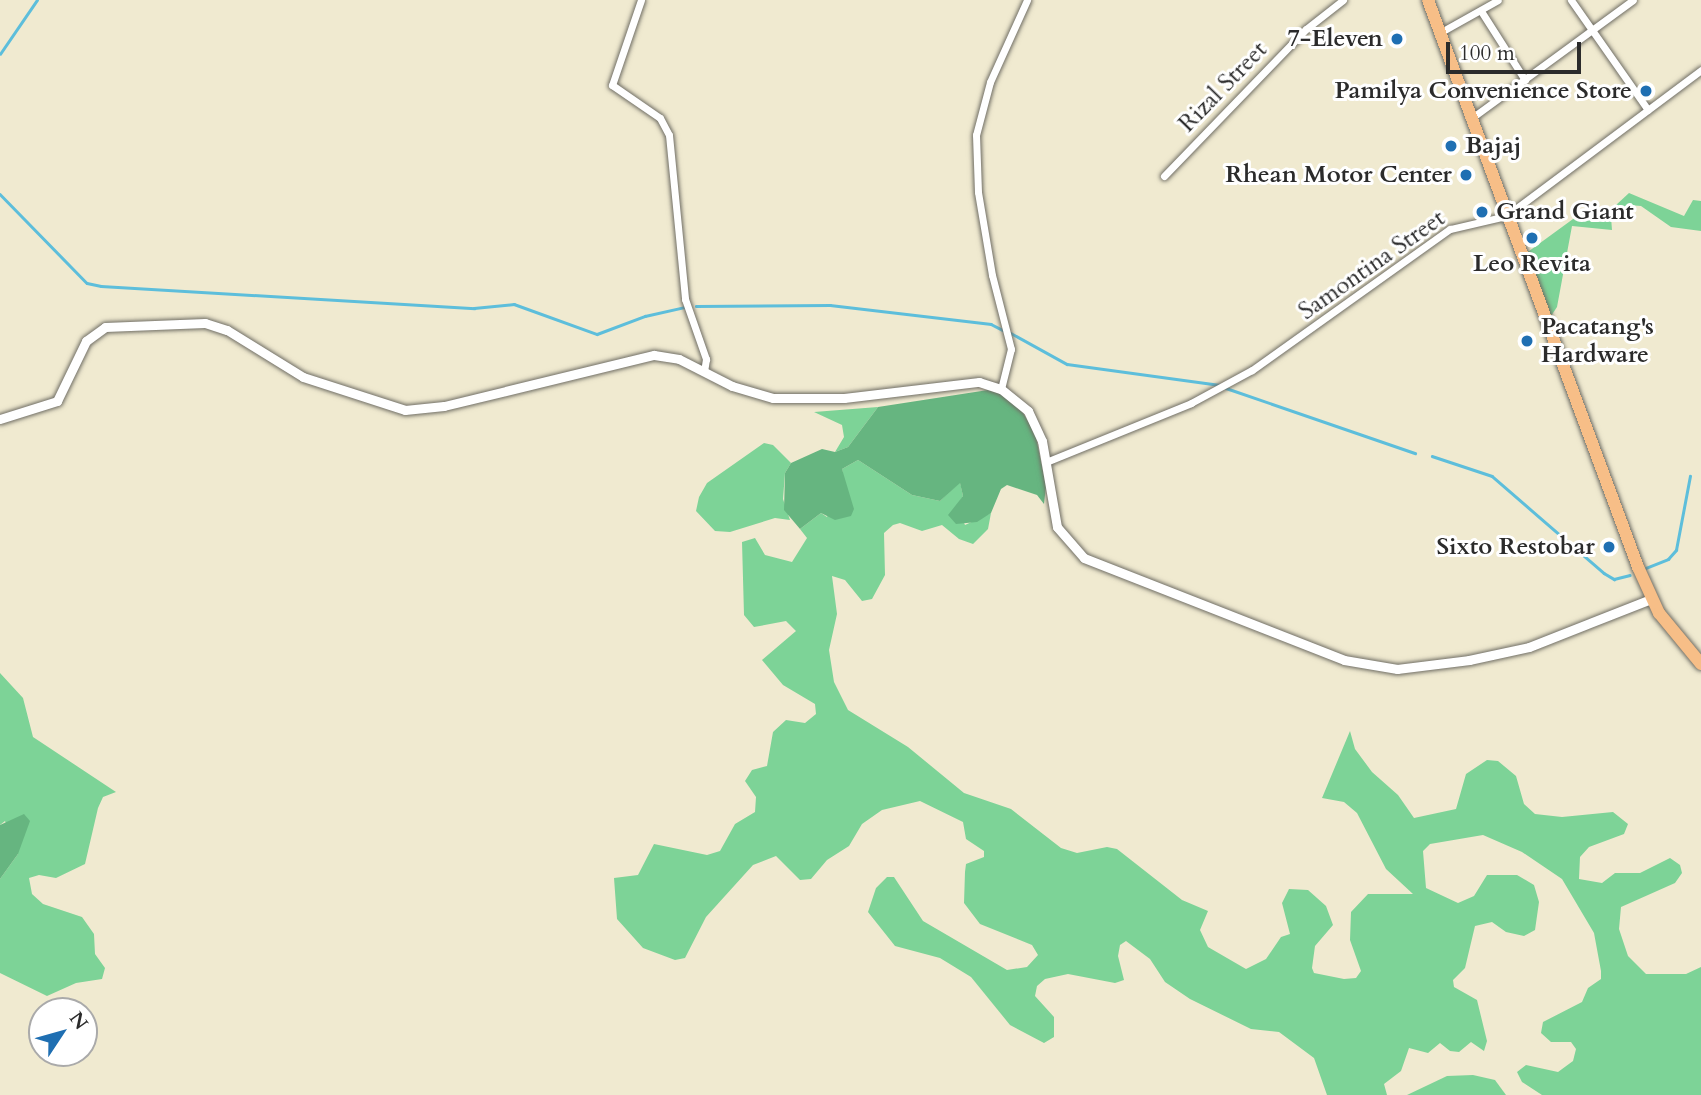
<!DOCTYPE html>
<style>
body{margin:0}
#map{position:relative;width:1701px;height:1095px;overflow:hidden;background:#f0ead0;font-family:Cardo,serif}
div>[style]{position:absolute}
.green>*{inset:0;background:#7dd397}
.forest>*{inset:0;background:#66b580}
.stream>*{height:2.5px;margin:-1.25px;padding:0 1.25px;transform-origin:1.25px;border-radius:1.25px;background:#5dbedb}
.roads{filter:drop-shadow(0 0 2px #706e65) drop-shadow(0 0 2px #706e65)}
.minor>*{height:7px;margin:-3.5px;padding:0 3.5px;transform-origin:3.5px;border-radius:3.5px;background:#fff}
.tertiary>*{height:9px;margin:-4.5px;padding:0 4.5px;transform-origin:4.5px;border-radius:4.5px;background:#fff}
.trunk>*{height:12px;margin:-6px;padding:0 6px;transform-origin:6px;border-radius:6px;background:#f7be87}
.dots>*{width:19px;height:19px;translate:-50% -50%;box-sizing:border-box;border:4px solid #fff;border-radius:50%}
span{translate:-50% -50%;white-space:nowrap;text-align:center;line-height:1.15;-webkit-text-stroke:6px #fff;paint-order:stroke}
.poi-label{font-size:24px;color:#2b2b2b;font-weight:700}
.right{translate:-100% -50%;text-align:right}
.left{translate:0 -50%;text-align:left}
.street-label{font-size:24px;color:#2b2b2b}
.north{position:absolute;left:28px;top:997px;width:70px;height:70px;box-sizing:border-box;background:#fff;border:2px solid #aaa;border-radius:50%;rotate:54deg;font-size:19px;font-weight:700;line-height:28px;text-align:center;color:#2b2b2b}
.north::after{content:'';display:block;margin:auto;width:24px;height:32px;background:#1f6fb2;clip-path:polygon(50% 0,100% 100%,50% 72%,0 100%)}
.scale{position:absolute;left:1446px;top:42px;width:135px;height:32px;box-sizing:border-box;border:4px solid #2b2b2b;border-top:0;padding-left:9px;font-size:21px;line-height:24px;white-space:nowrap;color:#2b2b2b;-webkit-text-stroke:5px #fff;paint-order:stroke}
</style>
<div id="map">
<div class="green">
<i style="clip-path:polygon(1629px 193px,1684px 216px,1693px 200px,1701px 201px,1701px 231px,1671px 227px,1641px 206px,1629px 205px,1611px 217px,1612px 230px,1572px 226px,1557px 307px,1545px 325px,1521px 257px,1584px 211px,1602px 218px)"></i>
<i style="clip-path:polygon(878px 407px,848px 447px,835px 452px,844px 437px,842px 425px,814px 412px)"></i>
<i style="clip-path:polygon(764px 443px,773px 445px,791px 463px,785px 473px,783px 499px,790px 520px,775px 518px,730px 532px,715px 531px,696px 511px,699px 497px,707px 483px)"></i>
<i style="clip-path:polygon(858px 460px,912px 495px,940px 501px,960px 482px,963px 496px,957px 506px,965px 525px,991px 513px,988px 529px,973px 544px,959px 539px,942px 525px,922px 531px,900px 523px,893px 525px,884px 533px,885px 575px,872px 599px,862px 601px,845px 580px,832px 576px,837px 614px,829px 650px,834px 682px,848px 710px,908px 747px,964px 793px,1011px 809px,1061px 848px,1077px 853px,1107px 847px,1117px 849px,1182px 900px,1208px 911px,1200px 930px,1208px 947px,1246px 969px,1266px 959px,1281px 937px,1290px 934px,1282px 903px,1289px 889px,1308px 890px,1326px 906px,1333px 925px,1315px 946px,1312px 968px,1314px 973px,1344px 979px,1356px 978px,1361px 971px,1350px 940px,1351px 912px,1368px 894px,1413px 894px,1386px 869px,1357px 813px,1344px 802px,1322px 798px,1350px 731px,1355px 749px,1372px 772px,1398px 795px,1414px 818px,1456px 809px,1466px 774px,1487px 760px,1498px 761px,1516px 776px,1524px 804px,1535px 814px,1562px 817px,1613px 812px,1628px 824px,1624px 834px,1589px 847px,1580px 857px,1579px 879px,1602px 883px,1615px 873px,1640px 873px,1670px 858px,1680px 865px,1682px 873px,1675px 883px,1621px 907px,1619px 929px,1628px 956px,1646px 974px,1686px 974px,1701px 967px,1701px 1095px,1542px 1095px,1522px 1082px,1517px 1072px,1526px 1065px,1558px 1072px,1573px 1061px,1576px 1049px,1571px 1042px,1551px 1042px,1541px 1033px,1543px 1022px,1582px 1002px,1588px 988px,1601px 979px,1601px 971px,1594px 933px,1562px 879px,1522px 852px,1483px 835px,1430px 844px,1423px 851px,1426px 888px,1458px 903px,1474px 896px,1487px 875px,1517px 875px,1534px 885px,1539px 902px,1535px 930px,1524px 936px,1506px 932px,1492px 922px,1475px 926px,1465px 968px,1453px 980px,1454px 987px,1477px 1000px,1487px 1041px,1484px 1051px,1471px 1042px,1459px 1052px,1450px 1051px,1440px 1043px,1428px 1053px,1409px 1048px,1401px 1071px,1384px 1084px,1387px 1095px,1327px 1095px,1314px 1058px,1279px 1032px,1251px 1029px,1190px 999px,1165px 982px,1150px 959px,1126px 941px,1120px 945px,1118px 956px,1124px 980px,1115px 983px,1068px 974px,1045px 979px,1037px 986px,1035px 996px,1054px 1017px,1054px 1037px,1044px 1043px,1010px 1025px,971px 977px,940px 958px,895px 946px,868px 912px,876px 888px,887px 877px,894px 877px,923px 921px,1007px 970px,1027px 967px,1038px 955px,1032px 945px,980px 924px,964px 903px,965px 872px,966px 864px,984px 857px,984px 851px,966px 839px,963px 822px,920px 801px,882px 810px,862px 824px,849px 846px,827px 860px,811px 879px,800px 880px,776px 856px,753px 865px,706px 917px,685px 958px,675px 960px,643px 948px,617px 919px,614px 878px,638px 875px,654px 844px,707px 855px,720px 851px,735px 824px,755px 812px,756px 797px,745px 781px,752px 770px,767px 766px,773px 732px,786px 720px,805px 723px,816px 714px,815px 704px,783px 685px,762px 660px,796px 631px,786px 621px,754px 627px,744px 615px,742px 542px,755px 538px,765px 555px,792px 562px,807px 538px,800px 529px,821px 513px,827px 517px,844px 482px,842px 469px)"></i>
<i style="clip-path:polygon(0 673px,23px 698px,33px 737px,116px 792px,103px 797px,98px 808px,85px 864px,56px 878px,39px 875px,29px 878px,32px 894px,43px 904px,82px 917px,94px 934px,95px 954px,105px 968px,102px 979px,76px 983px,47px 996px,0 973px,0 879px,18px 854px,5px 821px,0 825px)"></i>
<i style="clip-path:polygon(1473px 1075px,1495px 1080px,1506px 1095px,1407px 1095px,1447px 1076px)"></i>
</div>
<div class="forest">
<i style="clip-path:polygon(988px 390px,1002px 393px,1021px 410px,1035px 432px,1046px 486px,1044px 504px,1037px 495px,1007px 485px,1001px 489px,991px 513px,977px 522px,956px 524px,948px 515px,963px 496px,960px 483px,940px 501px,912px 495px,858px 460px,842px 469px,854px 509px,851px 516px,835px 520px,821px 513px,800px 529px,784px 510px,785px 473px,791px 463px,822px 449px,835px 452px,848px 447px,878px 407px)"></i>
<i style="clip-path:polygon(24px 814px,30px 821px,18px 854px,0 879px,0 825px)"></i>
</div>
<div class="stream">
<i style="left:0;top:54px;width:65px;rotate:-55.6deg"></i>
<i style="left:0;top:194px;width:124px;rotate:45.7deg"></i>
<i style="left:87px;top:283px;width:14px;rotate:12deg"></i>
<i style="left:101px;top:286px;width:374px;rotate:3.4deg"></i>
<i style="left:474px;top:308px;width:40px;rotate:-5.7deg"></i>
<i style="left:514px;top:304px;width:88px;rotate:19.9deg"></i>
<i style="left:597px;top:334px;width:51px;rotate:-20.6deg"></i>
<i style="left:645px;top:316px;width:41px;rotate:-12.7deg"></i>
<i style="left:696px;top:306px;width:134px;rotate:-0.4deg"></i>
<i style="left:830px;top:305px;width:162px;rotate:6.7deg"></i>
<i style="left:991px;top:324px;width:13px;rotate:27deg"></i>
<i style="left:1009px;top:332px;width:66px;rotate:28.9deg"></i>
<i style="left:1067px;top:364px;width:154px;rotate:7.8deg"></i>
<i style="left:1226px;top:388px;width:200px;rotate:19deg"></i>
<i style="left:1432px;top:456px;width:63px;rotate:18.4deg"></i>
<i style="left:1492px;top:476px;width:148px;rotate:40.9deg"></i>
<i style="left:1604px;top:573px;width:12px;rotate:31deg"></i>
<i style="left:1614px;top:579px;width:16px;rotate:-14deg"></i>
<i style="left:1646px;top:568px;width:24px;rotate:-22deg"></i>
<i style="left:1668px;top:559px;width:12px;rotate:-48deg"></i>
<i style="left:1676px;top:550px;width:75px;rotate:-79.3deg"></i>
</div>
<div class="roads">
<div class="minor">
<i style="left:641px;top:0;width:90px;rotate:108.8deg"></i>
<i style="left:612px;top:85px;width:58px;rotate:34.5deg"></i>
<i style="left:660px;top:118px;width:19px;rotate:62deg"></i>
<i style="left:669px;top:135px;width:165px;rotate:84.4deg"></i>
<i style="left:685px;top:299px;width:64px;rotate:70.7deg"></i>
<i style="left:706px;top:359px;width:12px;rotate:99deg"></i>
<i style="left:1571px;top:0;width:134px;rotate:55deg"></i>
<i style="left:1481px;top:11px;width:82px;rotate:57.5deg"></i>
<i style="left:1441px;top:32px;width:65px;rotate:-29.3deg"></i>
<i style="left:1473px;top:117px;width:198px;rotate:-36.2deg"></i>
<i style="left:1164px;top:176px;width:204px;rotate:-46deg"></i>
<i style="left:1306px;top:29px;width:47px;rotate:-38.1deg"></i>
<i style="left:1001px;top:389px;width:41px;rotate:-76deg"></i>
<i style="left:1011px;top:349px;width:76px;rotate:-104.4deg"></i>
<i style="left:992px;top:275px;width:84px;rotate:-99.6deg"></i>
<i style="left:978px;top:192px;width:57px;rotate:-92deg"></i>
<i style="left:976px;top:135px;width:55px;rotate:-75.2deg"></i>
<i style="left:990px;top:82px;width:90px;rotate:-65.7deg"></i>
<i style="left:1046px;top:462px;width:157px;rotate:-22.1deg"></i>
<i style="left:1191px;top:403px;width:69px;rotate:-28.4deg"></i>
<i style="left:1252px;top:370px;width:243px;rotate:-35.5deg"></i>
<i style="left:1450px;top:229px;width:57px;rotate:-13.1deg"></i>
<i style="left:1506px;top:216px;width:244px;rotate:-36.8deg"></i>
</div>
<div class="tertiary">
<i style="left:0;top:419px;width:60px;rotate:-17.5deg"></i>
<i style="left:57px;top:401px;width:67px;rotate:-64.2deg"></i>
<i style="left:86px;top:341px;width:24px;rotate:-36deg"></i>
<i style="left:105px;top:327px;width:100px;rotate:-2.3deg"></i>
<i style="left:205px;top:323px;width:23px;rotate:18deg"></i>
<i style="left:227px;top:330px;width:89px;rotate:31.7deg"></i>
<i style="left:303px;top:377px;width:107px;rotate:17.9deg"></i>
<i style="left:405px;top:410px;width:39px;rotate:-6deg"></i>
<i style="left:444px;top:406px;width:216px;rotate:-13.7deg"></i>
<i style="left:654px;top:355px;width:25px;rotate:9deg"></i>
<i style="left:679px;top:359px;width:59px;rotate:27deg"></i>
<i style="left:732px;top:386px;width:43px;rotate:16.3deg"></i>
<i style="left:773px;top:398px;width:71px"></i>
<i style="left:844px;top:398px;width:136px;rotate:-6.8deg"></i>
<i style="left:979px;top:382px;width:23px;rotate:18deg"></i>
<i style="left:1001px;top:389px;width:35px;rotate:39deg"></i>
<i style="left:1028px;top:411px;width:33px;rotate:65deg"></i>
<i style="left:1042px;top:441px;width:87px;rotate:80.1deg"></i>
<i style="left:1057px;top:527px;width:41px;rotate:48.9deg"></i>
<i style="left:1084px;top:558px;width:279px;rotate:21.4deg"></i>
<i style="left:1344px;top:660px;width:54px;rotate:9.6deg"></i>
<i style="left:1397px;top:669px;width:73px;rotate:-7.1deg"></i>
<i style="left:1469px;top:660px;width:61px;rotate:-12.2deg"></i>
<i style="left:1529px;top:647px;width:131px;rotate:-21.5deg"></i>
</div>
<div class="trunk">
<i style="left:1428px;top:0;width:605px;rotate:69.68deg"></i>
<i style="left:1638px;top:567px;width:51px;rotate:65.5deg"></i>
<i style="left:1659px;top:613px;width:66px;rotate:50.5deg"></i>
</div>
</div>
<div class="dots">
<i style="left:1397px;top:39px;background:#1f6fb2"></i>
<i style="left:1646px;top:91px;background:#1f6fb2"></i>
<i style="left:1451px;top:146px;background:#1f6fb2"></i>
<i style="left:1466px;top:175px;background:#1f6fb2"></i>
<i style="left:1482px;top:212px;background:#1f6fb2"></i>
<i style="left:1532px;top:238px;background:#1f6fb2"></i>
<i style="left:1527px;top:341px;background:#1f6fb2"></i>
<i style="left:1609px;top:547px;background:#1f6fb2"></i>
</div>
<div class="poi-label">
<span class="right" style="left:1383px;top:39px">7-Eleven</span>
<span class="right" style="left:1632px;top:91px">Pamilya Convenience Store</span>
<span class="left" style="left:1465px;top:146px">Bajaj</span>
<span class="right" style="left:1452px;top:175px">Rhean Motor Center</span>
<span class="left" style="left:1496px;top:212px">Grand Giant</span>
<span style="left:1532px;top:264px">Leo Revita</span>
<span class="left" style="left:1541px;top:341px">Pacatang's<br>Hardware</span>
<span class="right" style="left:1595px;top:547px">Sixto Restobar</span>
</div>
<div class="street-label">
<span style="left:1223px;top:87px;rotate:-46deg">Rizal Street</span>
<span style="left:1372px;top:265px;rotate:-35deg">Samontina Street</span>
</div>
<div class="north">N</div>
<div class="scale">100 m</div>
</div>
